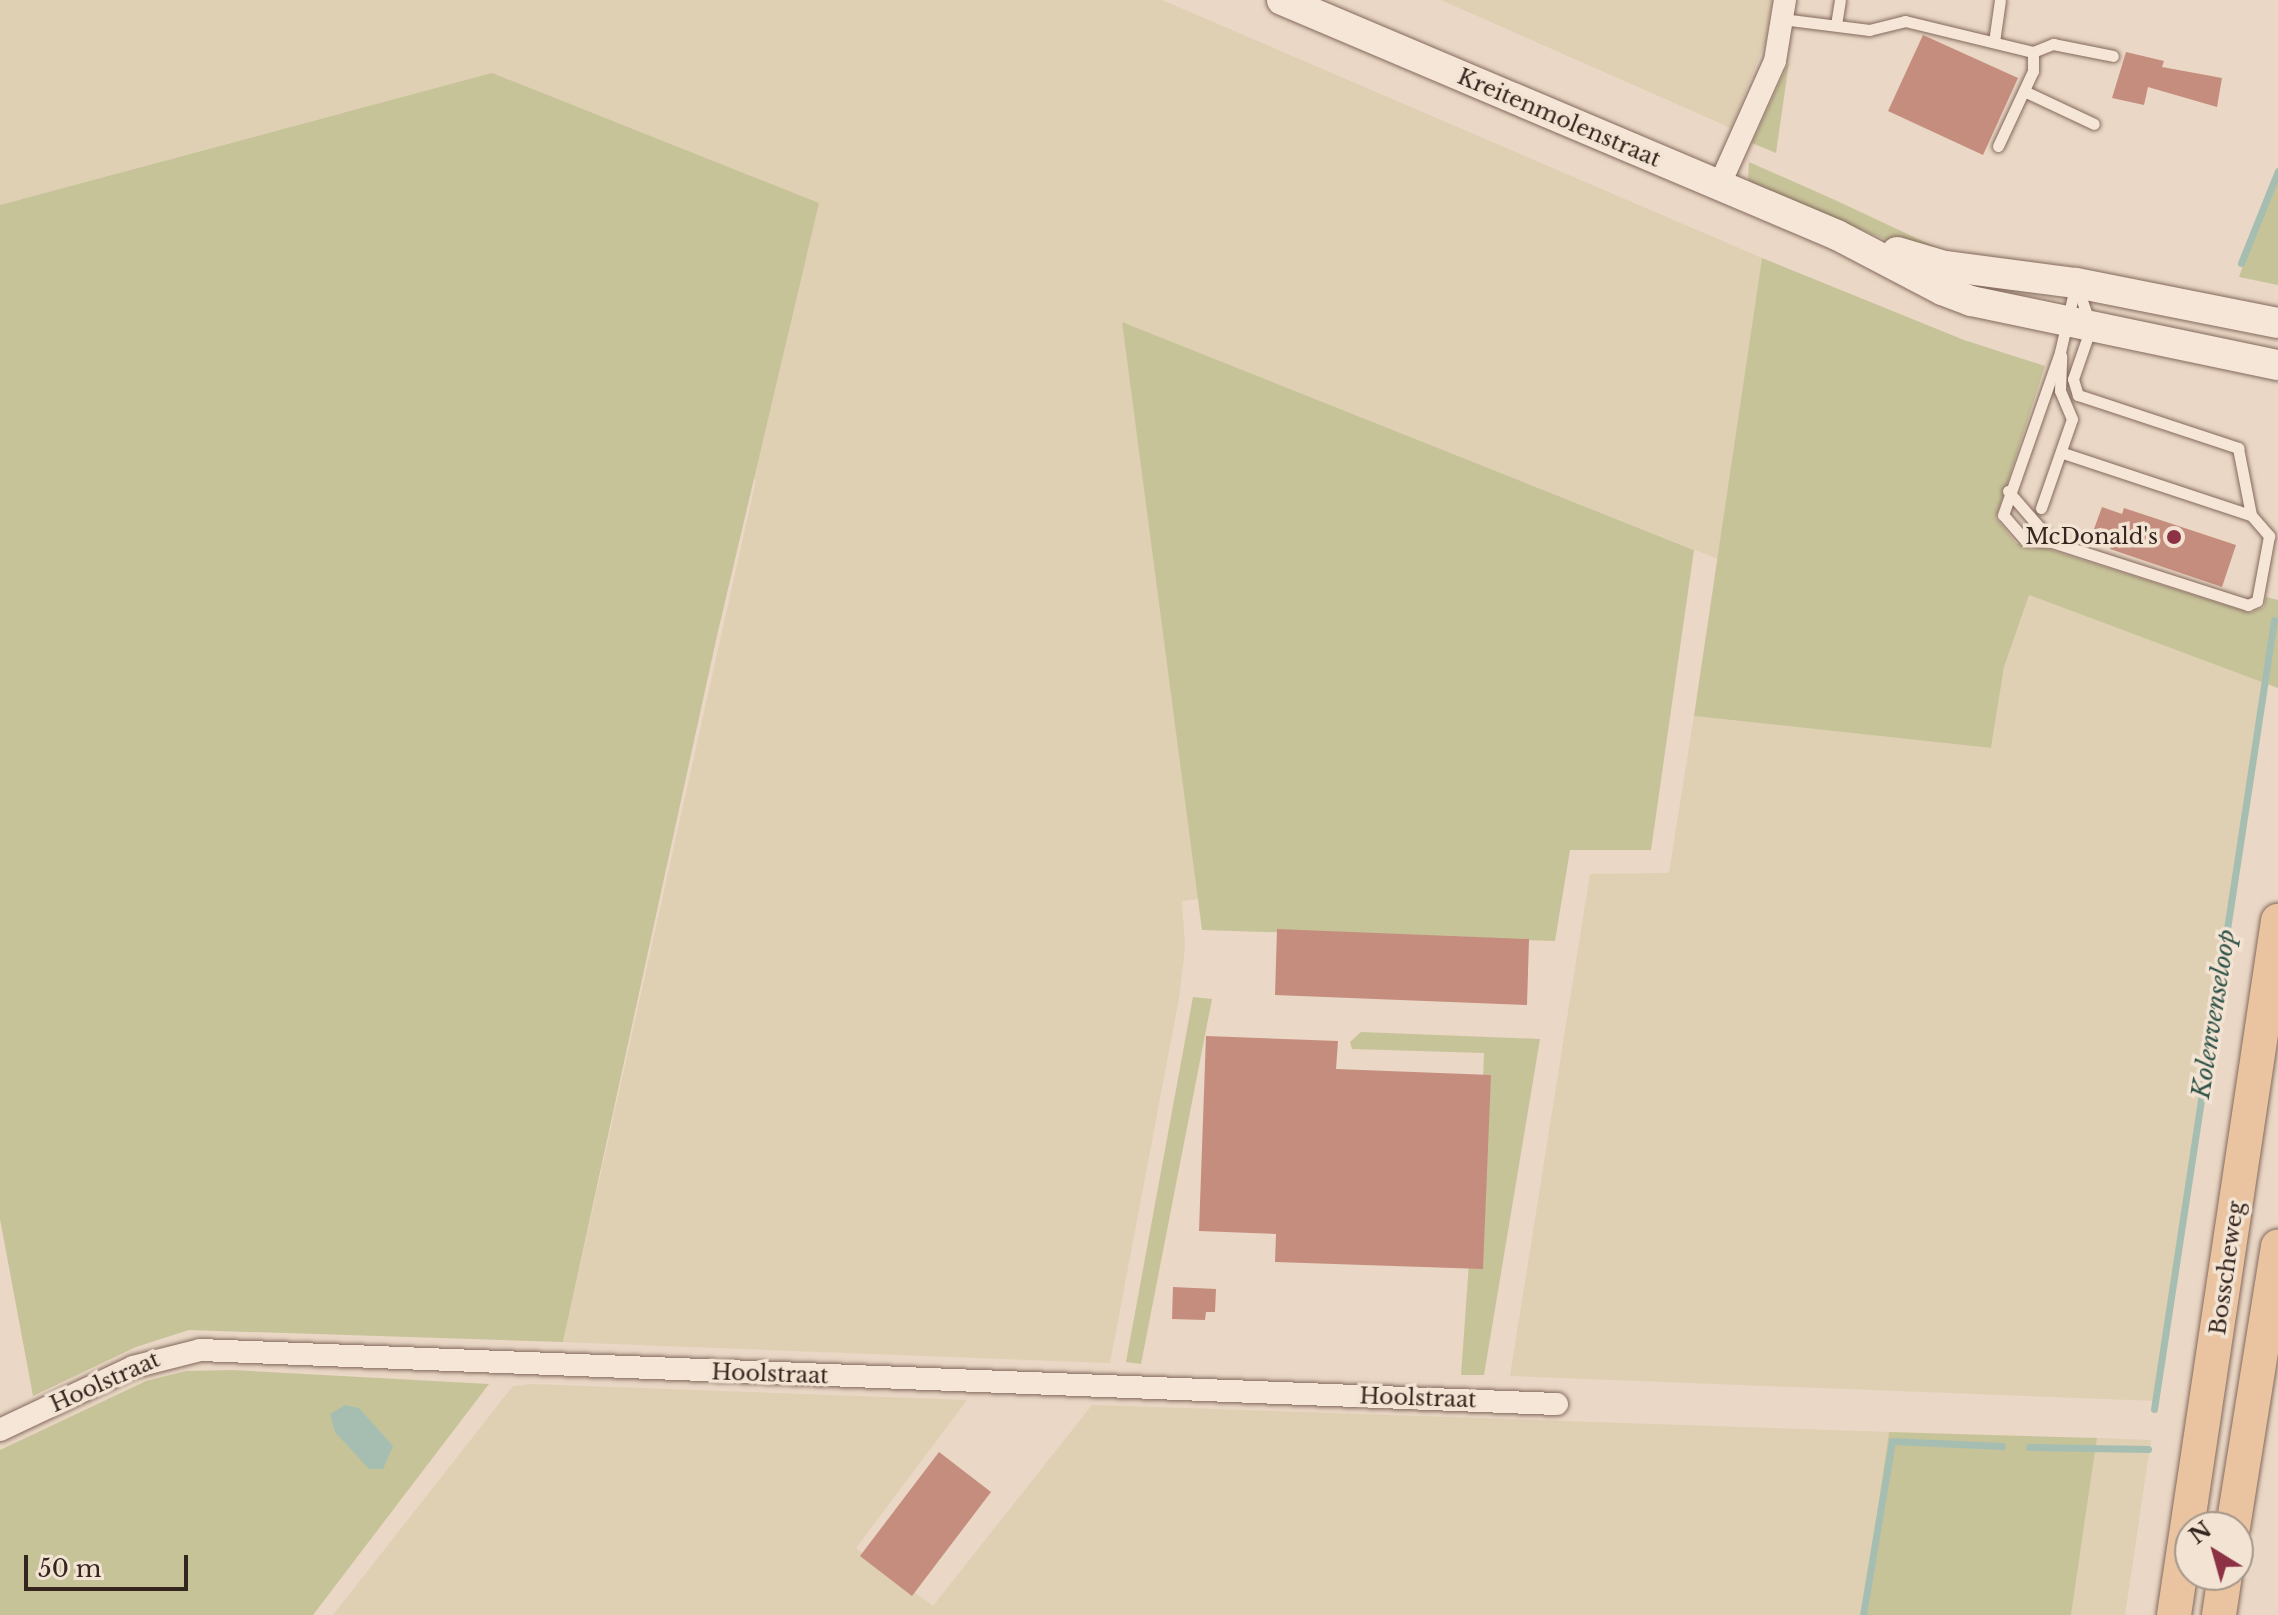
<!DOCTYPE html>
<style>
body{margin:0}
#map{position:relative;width:2278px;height:1615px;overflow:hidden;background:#ead7c5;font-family:"Libre Baskerville",serif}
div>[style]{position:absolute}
.farmland>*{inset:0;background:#dfcfb3}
.green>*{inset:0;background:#c7c399}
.water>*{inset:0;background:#a6beb2}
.stream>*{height:7px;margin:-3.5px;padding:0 3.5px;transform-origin:3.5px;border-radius:3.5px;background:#a6beb2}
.building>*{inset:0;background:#c58d7e}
.roads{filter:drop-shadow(0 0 2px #83695c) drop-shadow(0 0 2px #83695c)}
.lane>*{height:11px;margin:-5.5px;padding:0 5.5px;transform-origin:5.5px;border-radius:5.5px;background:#f6e6d7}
.street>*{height:22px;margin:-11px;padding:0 11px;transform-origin:11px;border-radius:11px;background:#f6e6d7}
.secondary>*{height:30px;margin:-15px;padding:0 15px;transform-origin:15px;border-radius:15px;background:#f6e6d7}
.primary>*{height:34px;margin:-17px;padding:0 17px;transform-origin:17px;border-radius:17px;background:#eac4a0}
.dots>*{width:22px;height:22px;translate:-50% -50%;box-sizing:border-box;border:4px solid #f2e3d3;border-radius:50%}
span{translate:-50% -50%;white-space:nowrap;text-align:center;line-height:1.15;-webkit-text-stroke:7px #f2e3d3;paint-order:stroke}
.street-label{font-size:22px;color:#34251f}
.poi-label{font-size:22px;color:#34251f}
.right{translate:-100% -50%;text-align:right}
.water-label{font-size:24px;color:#305349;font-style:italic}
.north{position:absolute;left:2174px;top:1511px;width:80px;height:80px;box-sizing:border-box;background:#f2e3d3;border:2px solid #a6978b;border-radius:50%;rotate:323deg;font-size:22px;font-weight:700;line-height:32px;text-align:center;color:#34251f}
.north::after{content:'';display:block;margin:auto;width:28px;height:36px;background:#8d3245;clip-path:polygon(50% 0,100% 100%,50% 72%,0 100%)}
.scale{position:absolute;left:24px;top:1555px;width:164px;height:36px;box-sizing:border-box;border:4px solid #34251f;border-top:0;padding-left:10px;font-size:24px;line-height:28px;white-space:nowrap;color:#34251f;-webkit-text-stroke:6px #f2e3d3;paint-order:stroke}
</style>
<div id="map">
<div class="farmland">
<i style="clip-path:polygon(0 0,1162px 0,1762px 258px,1718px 559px,1122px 322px,1199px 899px,1182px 901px,1185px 948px,1179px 998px,1110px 1363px,563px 1342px,756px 480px,338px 114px,0 205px)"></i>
<i style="clip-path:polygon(1441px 0,1772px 0,1766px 40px,1731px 128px)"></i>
<i style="clip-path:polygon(2029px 594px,2265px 682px,2158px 1401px,1510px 1376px,1590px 874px,1669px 873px,1694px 716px,1991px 748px,2004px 667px)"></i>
<i style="clip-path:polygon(531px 1384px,967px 1400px,856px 1548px,933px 1606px,1092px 1405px,1889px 1432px,1862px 1615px,333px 1615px,513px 1386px)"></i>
<i style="clip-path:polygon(2097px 1438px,2151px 1440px,2125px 1615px,2071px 1615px)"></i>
</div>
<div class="green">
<i style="clip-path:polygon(1789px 62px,1776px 153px,1752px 143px)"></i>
<i style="clip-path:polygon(492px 73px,819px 203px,716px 640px,563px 1342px,189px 1330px,136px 1347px,33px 1396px,0 1219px,0 205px)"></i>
<i style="clip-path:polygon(1749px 162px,1835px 200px,1963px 260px,1889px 241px,1754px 185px,1748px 179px)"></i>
<i style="clip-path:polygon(2278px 169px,2278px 285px,2239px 277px)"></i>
<i style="clip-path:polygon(1762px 258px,1964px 340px,2045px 366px,1996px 518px,2016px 543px,2031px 549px,2041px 547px,2251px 613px,2264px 607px,2266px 597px,2278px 600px,2278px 688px,2029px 595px,2004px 667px,1991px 748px,1694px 716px)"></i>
<i style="clip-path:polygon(1122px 322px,1694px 550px,1651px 850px,1570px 850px,1555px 941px,1202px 930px)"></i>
<i style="clip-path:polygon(1193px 997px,1212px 999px,1141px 1364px,1126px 1362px)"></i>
<i style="clip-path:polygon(1361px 1032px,1540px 1039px,1484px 1375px,1461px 1375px,1469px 1263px,1477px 1263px,1484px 1053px,1352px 1049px,1350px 1042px)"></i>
<i style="clip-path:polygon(232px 1370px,489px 1384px,313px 1615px,0 1615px,0 1450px,146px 1381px,186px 1371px)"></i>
<i style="clip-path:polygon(1889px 1432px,2097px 1438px,2071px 1615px,1862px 1615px)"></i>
</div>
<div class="water">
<i style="clip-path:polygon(345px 1405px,359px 1408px,393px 1446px,383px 1469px,369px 1469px,335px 1432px,330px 1414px)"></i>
</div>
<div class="stream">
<i style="left:2241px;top:263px;width:99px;rotate:-68.1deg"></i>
<i style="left:2154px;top:1409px;width:798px;rotate:-81.35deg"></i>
<i style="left:2029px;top:1447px;width:119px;rotate:1deg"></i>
<i style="left:1863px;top:1615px;width:176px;rotate:-80.5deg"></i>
<i style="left:1892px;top:1441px;width:110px;rotate:2.6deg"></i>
</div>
<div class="building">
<i style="clip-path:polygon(1923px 35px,2018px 78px,1983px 155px,1888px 111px)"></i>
<i style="clip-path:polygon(2126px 52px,2164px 61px,2162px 67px,2222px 78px,2217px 107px,2148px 87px,2144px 105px,2112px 98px)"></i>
<i style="clip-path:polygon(2102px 507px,2122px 514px,2124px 508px,2236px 545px,2222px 587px,2110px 549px,2114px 536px,2094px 529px)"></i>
<i style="clip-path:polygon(1277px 929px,1529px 939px,1527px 1005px,1275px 995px)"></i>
<i style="clip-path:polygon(1206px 1036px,1338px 1041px,1336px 1069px,1491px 1075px,1483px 1269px,1275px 1262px,1276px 1234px,1199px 1231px)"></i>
<i style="clip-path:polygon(1173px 1287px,1216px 1289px,1215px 1312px,1206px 1312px,1205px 1320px,1172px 1319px)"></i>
<i style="clip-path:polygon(939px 1452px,991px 1492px,912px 1596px,860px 1556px)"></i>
</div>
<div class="roads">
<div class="lane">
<i style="left:1782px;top:19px;width:88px;rotate:7.2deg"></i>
<i style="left:1869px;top:30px;width:37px;rotate:-14deg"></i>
<i style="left:1905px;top:21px;width:132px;rotate:13.6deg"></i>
<i style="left:2033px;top:52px;width:22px;rotate:-22deg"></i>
<i style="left:2053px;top:44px;width:61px;rotate:11.3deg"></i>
<i style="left:1836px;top:25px;width:25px;rotate:-81deg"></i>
<i style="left:1994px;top:42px;width:42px;rotate:-81.9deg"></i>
<i style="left:2024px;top:91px;width:77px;rotate:25.2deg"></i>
<i style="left:1998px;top:146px;width:83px;rotate:-65deg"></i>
<i style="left:2033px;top:71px;width:19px;rotate:-90deg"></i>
<i style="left:2076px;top:283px;width:46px;rotate:71.2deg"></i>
<i style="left:2091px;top:327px;width:55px;rotate:109.1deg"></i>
<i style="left:2073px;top:379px;width:17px;rotate:73deg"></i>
<i style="left:2078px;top:395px;width:169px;rotate:18.3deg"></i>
<i style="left:2238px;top:448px;width:68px;rotate:79deg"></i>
<i style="left:2251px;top:515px;width:28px;rotate:49deg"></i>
<i style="left:2269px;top:536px;width:66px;rotate:100.5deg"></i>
<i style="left:2257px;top:601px;width:10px;rotate:156deg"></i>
<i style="left:2248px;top:605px;width:206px;rotate:-162.2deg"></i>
<i style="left:2052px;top:542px;width:27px;rotate:-176deg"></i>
<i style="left:2025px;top:540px;width:33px;rotate:-131deg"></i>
<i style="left:2003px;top:515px;width:173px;rotate:-70.7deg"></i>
<i style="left:2060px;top:352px;width:71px;rotate:-76.9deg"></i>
<i style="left:2063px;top:453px;width:198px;rotate:18.3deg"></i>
<i style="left:2008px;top:491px;width:67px;rotate:49.2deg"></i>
<i style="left:2041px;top:508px;width:94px;rotate:-70.8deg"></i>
<i style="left:2072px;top:419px;width:30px;rotate:-113deg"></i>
<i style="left:2060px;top:391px;width:35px;rotate:-88deg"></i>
</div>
<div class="street">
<i style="left:1719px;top:186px;width:137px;rotate:-65.9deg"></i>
<i style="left:1775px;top:61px;width:62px;rotate:-80.7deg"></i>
<i style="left:0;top:1430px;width:147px;rotate:-25.3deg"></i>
<i style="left:133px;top:1367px;width:69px;rotate:-14.2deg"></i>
<i style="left:200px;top:1350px;width:1358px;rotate:2.28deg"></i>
</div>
<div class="secondary">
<i style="left:1282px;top:0;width:603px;rotate:22.95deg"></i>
<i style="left:1837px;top:235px;width:119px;rotate:27.6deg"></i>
<i style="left:1942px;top:290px;width:31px;rotate:21deg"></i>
<i style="left:1971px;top:301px;width:314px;rotate:11.8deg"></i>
<i style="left:1897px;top:252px;width:50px;rotate:16.3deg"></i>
<i style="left:1945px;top:266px;width:132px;rotate:7.4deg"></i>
<i style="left:2076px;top:283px;width:206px;rotate:11.2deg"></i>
</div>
<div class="primary">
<i style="left:2233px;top:1527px;width:284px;rotate:-80.9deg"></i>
<i style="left:2174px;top:1615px;width:702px;rotate:-81.48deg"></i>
<i style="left:2219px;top:1615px;width:40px;rotate:-81.5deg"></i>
</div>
</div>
<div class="dots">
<i style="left:2174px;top:537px;background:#8d3245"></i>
</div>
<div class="street-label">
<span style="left:1559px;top:118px;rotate:23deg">Kreitenmolenstraat</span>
<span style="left:2227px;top:1268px;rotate:-82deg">Bosscheweg</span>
<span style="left:770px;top:1374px;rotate:2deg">Hoolstraat</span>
<span style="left:105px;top:1382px;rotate:-24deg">Hoolstraat</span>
<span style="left:1418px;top:1398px;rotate:2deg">Hoolstraat</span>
</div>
<div class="poi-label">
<span class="right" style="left:2158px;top:537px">McDonald's</span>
</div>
<div class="water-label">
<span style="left:2214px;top:1014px;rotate:-81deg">Kolenvenseloop</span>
</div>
<div class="north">N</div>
<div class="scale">50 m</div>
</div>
